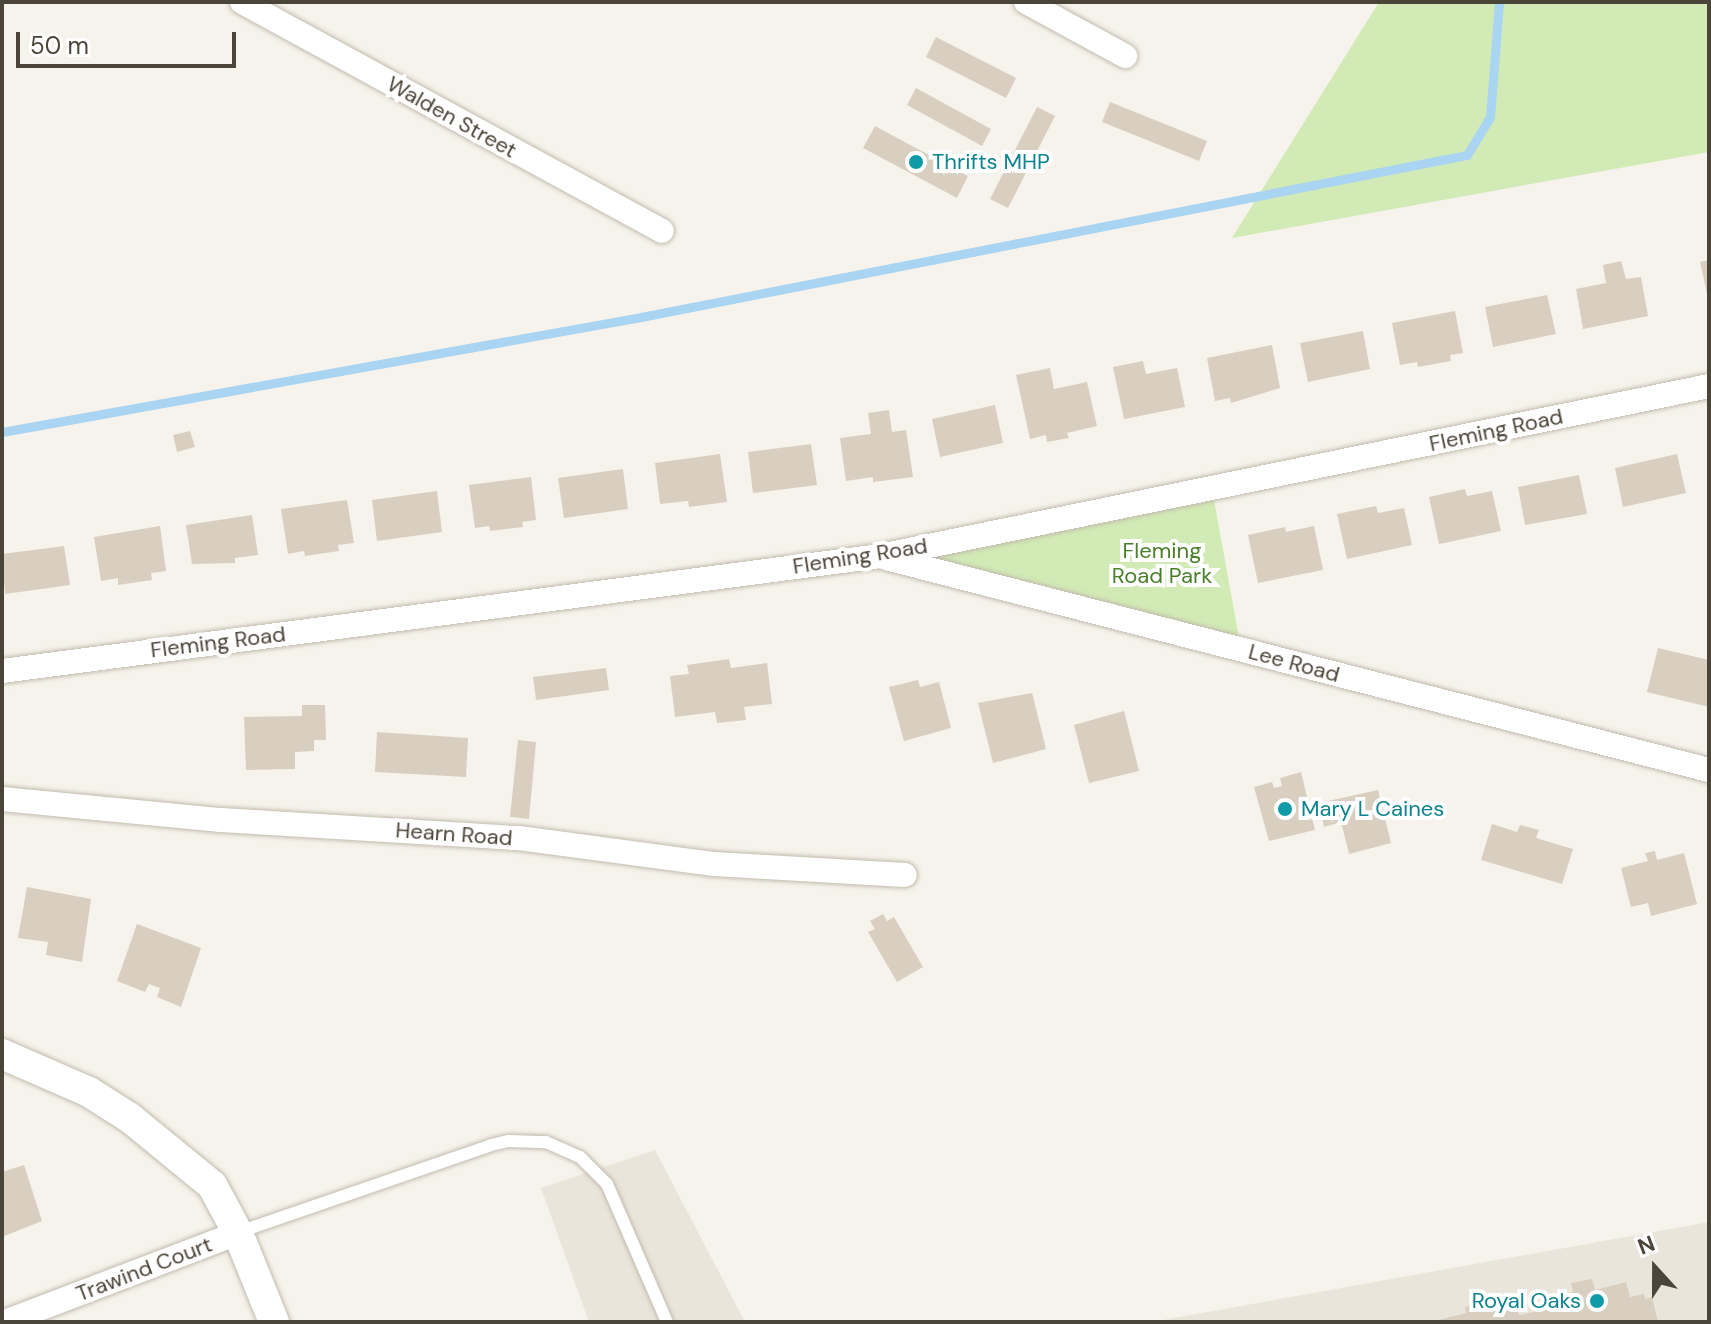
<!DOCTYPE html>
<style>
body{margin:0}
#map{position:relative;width:1711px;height:1324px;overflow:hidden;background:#f6f3ec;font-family:"DM Sans",sans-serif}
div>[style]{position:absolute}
.residential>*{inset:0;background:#eae5da}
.green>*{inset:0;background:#d2eab5}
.stream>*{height:9px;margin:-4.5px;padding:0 4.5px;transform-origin:4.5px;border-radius:4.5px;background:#a9d4f2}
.building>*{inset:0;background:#d8cfc1}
.roads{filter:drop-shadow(0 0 2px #c2bbae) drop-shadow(0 0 2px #c2bbae)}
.service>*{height:12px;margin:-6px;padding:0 6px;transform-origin:6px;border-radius:6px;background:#fff}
.minor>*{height:24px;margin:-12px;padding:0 12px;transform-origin:12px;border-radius:12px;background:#fff}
.tertiary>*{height:30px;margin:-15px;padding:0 15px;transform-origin:15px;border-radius:15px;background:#fff}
.dots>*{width:22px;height:22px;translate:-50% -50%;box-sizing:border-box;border:4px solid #fff;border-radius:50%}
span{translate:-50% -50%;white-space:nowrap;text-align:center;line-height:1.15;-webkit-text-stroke:8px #fff;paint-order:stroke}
.street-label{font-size:22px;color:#4b4439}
.culture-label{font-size:22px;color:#0d838f}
.left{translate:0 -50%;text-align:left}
.right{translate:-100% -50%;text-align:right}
.park-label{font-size:22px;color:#4a7f2a}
.frame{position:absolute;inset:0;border:4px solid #4b4439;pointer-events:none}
.north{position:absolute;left:1615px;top:1228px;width:80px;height:80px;-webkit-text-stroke:6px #fff;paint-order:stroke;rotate:339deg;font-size:22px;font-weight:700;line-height:32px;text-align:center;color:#4b4439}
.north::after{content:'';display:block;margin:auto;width:28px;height:36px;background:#4b4439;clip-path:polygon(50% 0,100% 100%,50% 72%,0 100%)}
.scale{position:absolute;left:16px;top:32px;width:220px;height:36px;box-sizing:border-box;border:4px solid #4b4439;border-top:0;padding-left:10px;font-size:24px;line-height:28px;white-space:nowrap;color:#4b4439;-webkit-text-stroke:6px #fff;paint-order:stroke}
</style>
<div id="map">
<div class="residential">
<i style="clip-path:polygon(655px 1150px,745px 1322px,589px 1322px,541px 1188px)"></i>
<i style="clip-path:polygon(1709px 1222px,1709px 1322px,1152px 1322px)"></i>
</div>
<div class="green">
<i style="clip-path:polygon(1379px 2px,1709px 2px,1709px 152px,1232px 238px)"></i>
<i style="clip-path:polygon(1212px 489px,1241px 649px,929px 566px,929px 546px)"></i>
</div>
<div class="stream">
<i style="left:2px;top:432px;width:649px;rotate:-10.2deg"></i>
<i style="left:641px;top:317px;width:842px;rotate:-11.1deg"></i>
<i style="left:1467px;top:155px;width:44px;rotate:-58.8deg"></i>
<i style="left:1490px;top:117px;width:115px;rotate:-85.5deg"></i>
</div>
<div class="building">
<i style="clip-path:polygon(936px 37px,1016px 78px,1006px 98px,926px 57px)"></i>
<i style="clip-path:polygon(916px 88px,991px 129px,982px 146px,907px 105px)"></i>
<i style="clip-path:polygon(1110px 102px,1207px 141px,1199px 161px,1102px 122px)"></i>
<i style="clip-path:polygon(1037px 107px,1055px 116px,1008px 208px,990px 199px)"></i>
<i style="clip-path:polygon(875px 126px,968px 176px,957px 198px,863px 148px)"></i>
<i style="clip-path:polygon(1709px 260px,1709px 298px,1708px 298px,1700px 262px)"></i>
<i style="clip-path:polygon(1621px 261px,1626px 279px,1641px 277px,1648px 316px,1583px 329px,1576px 289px,1606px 283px,1603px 265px)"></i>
<i style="clip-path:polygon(1547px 295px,1556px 334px,1493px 347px,1485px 307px)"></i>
<i style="clip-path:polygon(1455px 311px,1463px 353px,1450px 355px,1451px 361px,1418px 367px,1417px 362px,1400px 365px,1392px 323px)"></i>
<i style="clip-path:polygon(1363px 331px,1370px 369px,1308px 382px,1300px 343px)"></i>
<i style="clip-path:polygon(1272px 345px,1280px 388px,1231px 403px,1230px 398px,1215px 401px,1207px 358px)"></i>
<i style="clip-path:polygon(1143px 361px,1146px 374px,1177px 368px,1185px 407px,1124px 419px,1113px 367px)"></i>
<i style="clip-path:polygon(1050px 368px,1054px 389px,1087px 382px,1097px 426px,1067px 433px,1069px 438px,1047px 442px,1046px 435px,1030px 439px,1016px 375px)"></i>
<i style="clip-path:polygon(995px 405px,1003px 443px,940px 457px,932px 419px)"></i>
<i style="clip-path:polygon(889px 410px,892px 432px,906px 430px,913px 477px,873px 482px,873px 477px,846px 481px,840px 438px,871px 434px,868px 413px)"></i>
<i style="clip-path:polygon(190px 431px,195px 447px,177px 452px,173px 435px)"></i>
<i style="clip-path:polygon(811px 444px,817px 485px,753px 493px,748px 452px)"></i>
<i style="clip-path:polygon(720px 454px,727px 502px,689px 507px,688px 501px,660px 504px,655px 463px)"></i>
<i style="clip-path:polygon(1677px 454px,1686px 493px,1623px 507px,1615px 468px)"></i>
<i style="clip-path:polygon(623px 469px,628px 509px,564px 518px,558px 478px)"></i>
<i style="clip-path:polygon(1579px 475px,1587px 514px,1525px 525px,1518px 487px)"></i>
<i style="clip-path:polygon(531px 477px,536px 520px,522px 522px,523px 527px,490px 531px,489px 526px,475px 528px,469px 485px)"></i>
<i style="clip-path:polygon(1465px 489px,1467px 496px,1492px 491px,1501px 531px,1439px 544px,1429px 497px)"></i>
<i style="clip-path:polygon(437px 491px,442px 532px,377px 541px,372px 500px)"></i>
<i style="clip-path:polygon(347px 500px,354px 543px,338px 545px,339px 551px,305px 556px,304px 551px,288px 554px,281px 509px)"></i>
<i style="clip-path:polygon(1376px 506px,1378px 513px,1404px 508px,1412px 545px,1347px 559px,1337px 514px)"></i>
<i style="clip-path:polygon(252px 515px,258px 555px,235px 558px,235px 563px,192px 564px,186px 525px)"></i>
<i style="clip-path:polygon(160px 526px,166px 571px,151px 573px,152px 580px,118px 585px,118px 578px,101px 581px,94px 537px)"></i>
<i style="clip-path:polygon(1314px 526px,1323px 570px,1258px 583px,1248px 535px,1285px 527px,1286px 532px)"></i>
<i style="clip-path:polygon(64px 546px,70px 585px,5px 594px,2px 554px)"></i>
<i style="clip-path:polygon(1658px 648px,1709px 660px,1709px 707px,1647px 692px)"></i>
<i style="clip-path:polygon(729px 659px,731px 668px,767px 663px,772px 704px,744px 707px,746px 720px,717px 723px,715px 712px,675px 717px,670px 676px,689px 674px,687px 665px)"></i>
<i style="clip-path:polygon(606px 668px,609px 690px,536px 700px,533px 677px)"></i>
<i style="clip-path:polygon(918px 680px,920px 687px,939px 682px,951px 728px,904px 741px,889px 687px)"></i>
<i style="clip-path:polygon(1032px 693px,1046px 749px,993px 763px,978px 703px)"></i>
<i style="clip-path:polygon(302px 705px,325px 705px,326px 740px,314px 740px,314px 751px,295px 752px,295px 769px,246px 770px,244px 717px,302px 716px)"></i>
<i style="clip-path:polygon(1124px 711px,1139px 771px,1089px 783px,1074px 725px)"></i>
<i style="clip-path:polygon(377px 732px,468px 738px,466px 777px,375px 772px)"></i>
<i style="clip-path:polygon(518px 740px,536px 742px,529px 819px,510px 817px)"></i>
<i style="clip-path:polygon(1301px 772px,1315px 830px,1269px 841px,1254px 787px,1272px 782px,1274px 788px,1282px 786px,1280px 778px)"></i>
<i style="clip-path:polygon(1378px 790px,1391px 843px,1349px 854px,1341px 822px,1324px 827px,1319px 803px)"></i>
<i style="clip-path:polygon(1492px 824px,1517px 832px,1520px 825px,1539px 830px,1536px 838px,1573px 849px,1562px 884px,1481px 860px)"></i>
<i style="clip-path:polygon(1655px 851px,1657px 860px,1684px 853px,1697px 904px,1651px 916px,1648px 903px,1631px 907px,1621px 868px,1648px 861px,1645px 853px)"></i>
<i style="clip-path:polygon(27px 887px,91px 899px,82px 962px,46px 955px,48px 942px,18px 938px)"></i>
<i style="clip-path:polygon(883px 914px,887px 921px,894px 917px,923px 967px,897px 982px,868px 932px,875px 929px,870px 921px)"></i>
<i style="clip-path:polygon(137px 924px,201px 948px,181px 1007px,157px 997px,160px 988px,149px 984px,145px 992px,117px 981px)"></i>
<i style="clip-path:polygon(24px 1165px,42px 1221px,2px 1237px,2px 1172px)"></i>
<i style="clip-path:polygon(1592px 1279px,1595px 1290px,1626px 1282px,1630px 1297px,1644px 1294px,1645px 1299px,1652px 1297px,1658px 1322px,1430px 1322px,1466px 1313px,1465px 1307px,1487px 1302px,1489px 1309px,1516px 1303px,1519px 1315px,1543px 1310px,1541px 1300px,1573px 1292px,1571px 1283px)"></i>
</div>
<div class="roads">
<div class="service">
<i style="left:239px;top:1232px;width:267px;rotate:-19deg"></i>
<i style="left:491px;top:1145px;width:18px;rotate:-13deg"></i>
<i style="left:509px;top:1141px;width:37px;rotate:2deg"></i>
<i style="left:546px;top:1142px;width:37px;rotate:24deg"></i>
<i style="left:580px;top:1157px;width:38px;rotate:45deg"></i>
<i style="left:607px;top:1184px;width:150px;rotate:66.5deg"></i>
</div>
<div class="minor">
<i style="left:242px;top:2px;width:478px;rotate:28.6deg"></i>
<i style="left:1026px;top:2px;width:113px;rotate:28.6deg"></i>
<i style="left:886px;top:558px;width:850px;rotate:14.45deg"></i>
<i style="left:2px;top:671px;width:885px;rotate:-7.46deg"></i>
<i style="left:880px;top:556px;width:846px;rotate:-11.59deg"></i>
<i style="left:2px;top:799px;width:220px;rotate:5.5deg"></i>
<i style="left:221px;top:820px;width:299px;rotate:3.5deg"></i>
<i style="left:519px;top:838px;width:197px;rotate:7.6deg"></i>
<i style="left:714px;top:864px;width:191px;rotate:3.3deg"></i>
<i style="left:5px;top:1322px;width:249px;rotate:-20.9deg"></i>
</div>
<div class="tertiary">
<i style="left:2px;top:1054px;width:95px;rotate:23.6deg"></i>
<i style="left:89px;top:1092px;width:49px;rotate:32.4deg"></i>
<i style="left:130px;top:1118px;width:106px;rotate:39.3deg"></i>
<i style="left:212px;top:1185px;width:55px;rotate:61.6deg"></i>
<i style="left:238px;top:1233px;width:96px;rotate:68deg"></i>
</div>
</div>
<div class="dots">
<i style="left:916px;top:162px;background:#0f9aa8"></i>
<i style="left:1285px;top:809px;background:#0f9aa8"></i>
<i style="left:1597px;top:1301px;background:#0f9aa8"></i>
</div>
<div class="street-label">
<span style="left:452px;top:117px;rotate:29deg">Walden Street</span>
<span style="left:1496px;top:430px;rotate:-12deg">Fleming Road</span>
<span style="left:860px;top:556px;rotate:-9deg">Fleming Road</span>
<span style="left:218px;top:642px;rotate:-7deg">Fleming Road</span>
<span style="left:1294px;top:663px;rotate:15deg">Lee Road</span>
<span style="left:454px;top:834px;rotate:4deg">Hearn Road</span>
<span style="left:144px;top:1269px;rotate:-21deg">Trawind Court</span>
</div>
<div class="culture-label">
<span class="left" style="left:932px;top:162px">Thrifts MHP</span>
<span class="left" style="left:1301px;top:809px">Mary L Caines</span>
<span class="right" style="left:1581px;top:1301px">Royal Oaks</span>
</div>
<div class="park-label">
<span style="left:1162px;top:563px">Fleming<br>Road Park</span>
</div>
<div class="frame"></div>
<div class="north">N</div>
<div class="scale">50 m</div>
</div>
